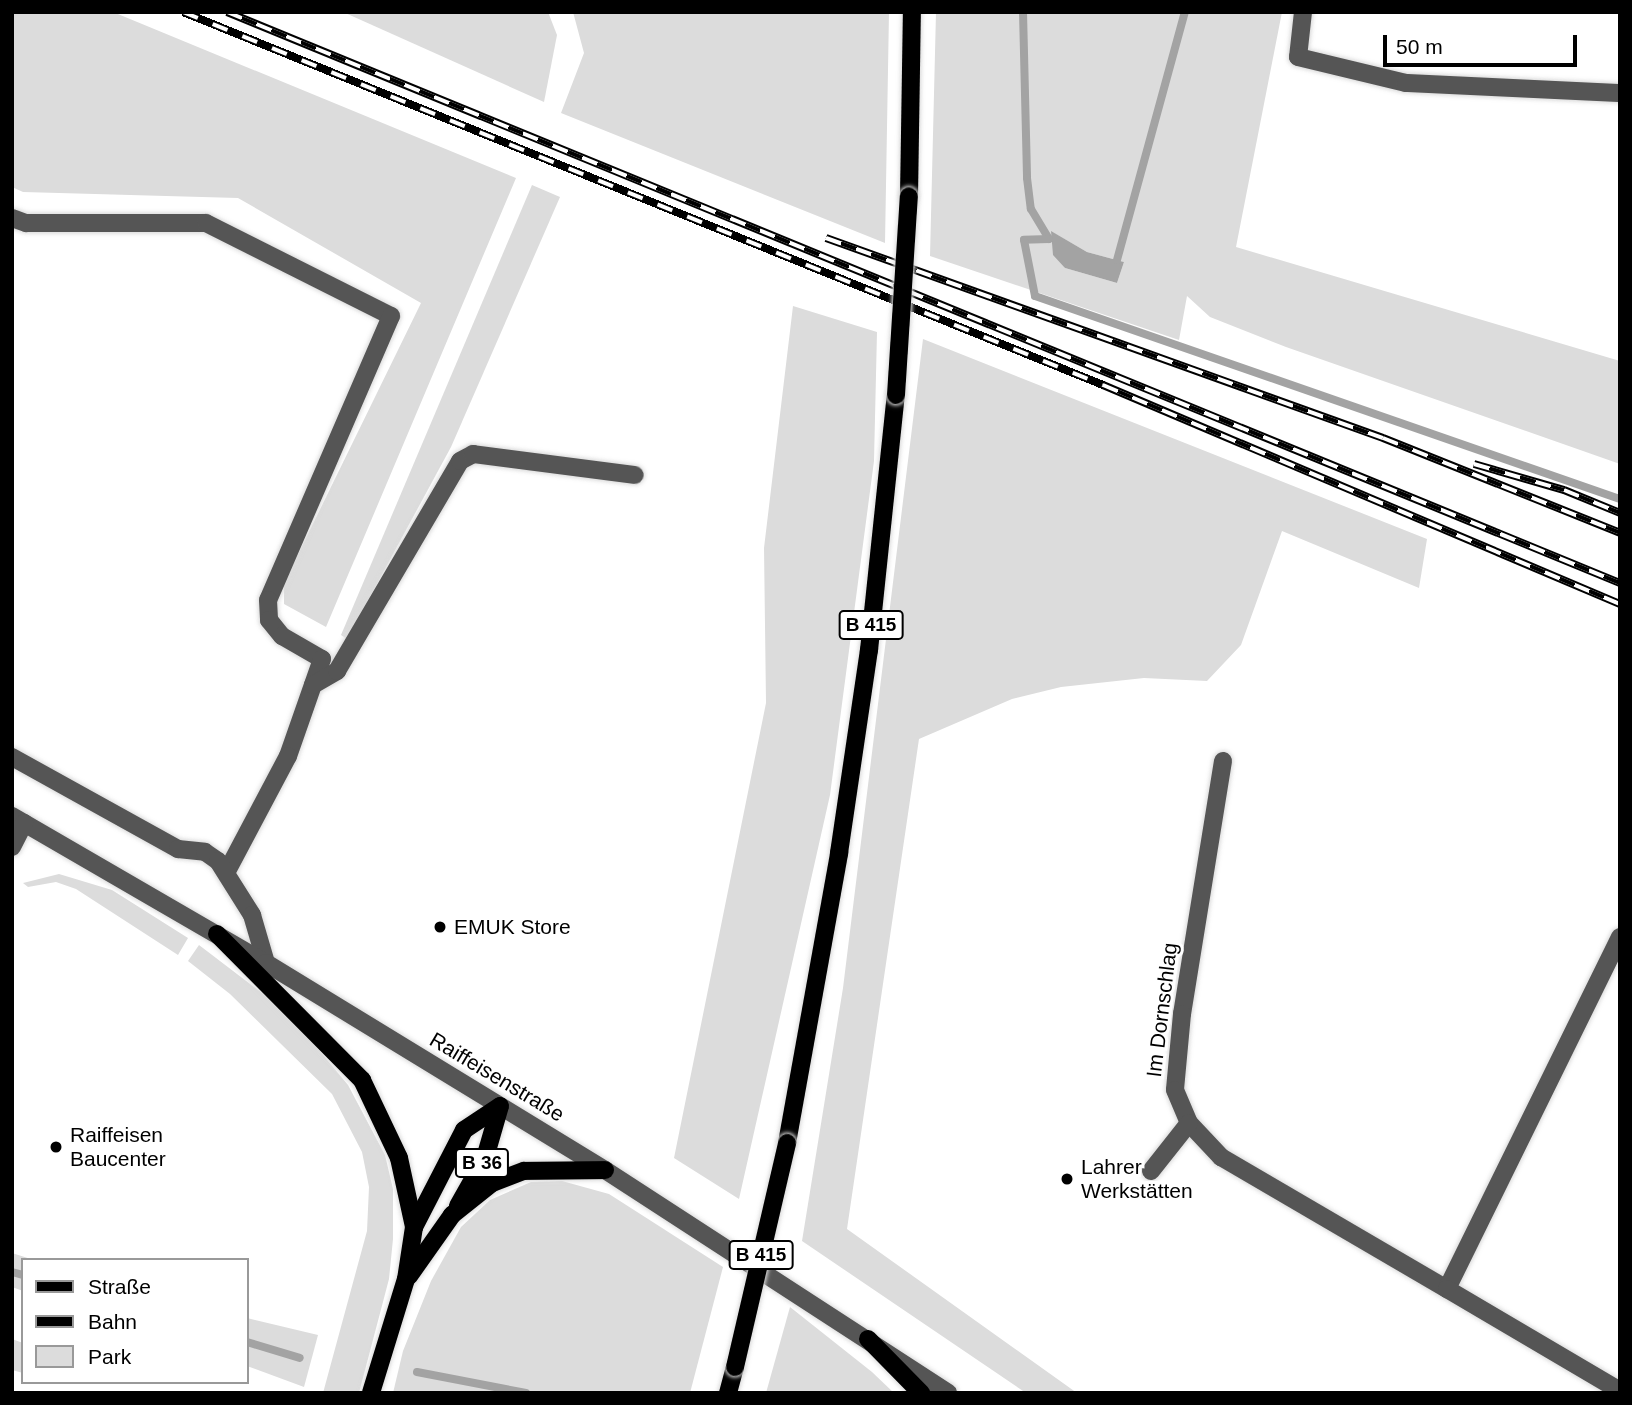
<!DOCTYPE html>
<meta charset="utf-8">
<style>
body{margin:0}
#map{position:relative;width:1632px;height:1405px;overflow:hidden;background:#fff;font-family:Helvetica,sans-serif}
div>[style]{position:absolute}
.green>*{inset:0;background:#dcdcdc}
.water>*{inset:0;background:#a3a3a3}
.stream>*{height:8px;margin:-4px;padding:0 4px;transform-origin:4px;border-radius:4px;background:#a3a3a3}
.roads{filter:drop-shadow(0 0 2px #dbdbdb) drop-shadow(0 0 2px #dbdbdb)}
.minor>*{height:18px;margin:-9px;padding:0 9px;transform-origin:9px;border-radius:9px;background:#555}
.major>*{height:18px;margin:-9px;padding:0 9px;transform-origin:9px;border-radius:9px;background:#000}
.rail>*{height:8px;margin-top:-4px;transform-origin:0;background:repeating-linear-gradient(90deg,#fff 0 16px,#000 0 32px);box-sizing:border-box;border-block:2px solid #000}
.bridges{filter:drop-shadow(0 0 2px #dbdbdb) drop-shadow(0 0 2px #dbdbdb)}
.major-bridge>*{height:18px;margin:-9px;padding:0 9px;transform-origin:9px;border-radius:9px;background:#000}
.dots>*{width:19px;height:19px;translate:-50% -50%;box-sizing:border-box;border:4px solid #fff;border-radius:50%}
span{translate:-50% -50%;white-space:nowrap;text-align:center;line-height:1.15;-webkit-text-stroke:6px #fff;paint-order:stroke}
.shield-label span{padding:2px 5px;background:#fff;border:2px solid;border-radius:5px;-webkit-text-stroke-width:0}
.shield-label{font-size:19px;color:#000;font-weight:700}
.poi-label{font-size:21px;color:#000}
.left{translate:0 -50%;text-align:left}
.street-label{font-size:21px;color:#000}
.frame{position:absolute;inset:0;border:14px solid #000;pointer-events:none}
.legend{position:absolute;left:21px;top:1258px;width:228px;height:126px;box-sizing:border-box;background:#fff;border:2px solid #999;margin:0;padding:9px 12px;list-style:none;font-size:21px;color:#000}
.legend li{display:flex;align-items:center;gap:14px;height:35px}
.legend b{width:35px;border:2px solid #999}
.scale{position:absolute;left:1383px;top:35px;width:194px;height:32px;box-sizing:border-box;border:4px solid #000;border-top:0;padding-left:9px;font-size:21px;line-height:24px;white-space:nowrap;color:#000;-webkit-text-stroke:5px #fff;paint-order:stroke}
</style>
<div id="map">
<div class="green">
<i style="clip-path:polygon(12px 12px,113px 12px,516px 178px,326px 627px,284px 604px,284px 583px,421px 303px,238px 198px,23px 192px,12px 187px)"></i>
<i style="clip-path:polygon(343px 12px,548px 12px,557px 35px,544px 102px)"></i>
<i style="clip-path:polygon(573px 12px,889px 12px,885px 243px,561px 113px,584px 53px)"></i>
<i style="clip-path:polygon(evenodd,936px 12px,1282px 12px,1236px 247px,1620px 361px,1620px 464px,1286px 347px,1210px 317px,1187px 296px,1179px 340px,930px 256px,936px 12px,1052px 232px,1087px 252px,1124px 262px,1117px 283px,1065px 268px,1052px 232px)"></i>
<i style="clip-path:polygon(532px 185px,560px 197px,451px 447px,347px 639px,341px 635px)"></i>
<i style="clip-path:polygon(793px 306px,877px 332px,874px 461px,830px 795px,739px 1199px,674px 1158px,766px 703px,764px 548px)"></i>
<i style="clip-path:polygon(923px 339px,1427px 539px,1419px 588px,1282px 531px,1241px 645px,1207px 681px,1144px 678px,1061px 687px,1012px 699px,919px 739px,847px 1229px,1077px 1393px,1026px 1393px,802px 1241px,843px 988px)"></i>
<i style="clip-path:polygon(59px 874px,112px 890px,188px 938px,178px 955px,76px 889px,56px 882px,28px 887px,23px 883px)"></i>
<i style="clip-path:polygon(199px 945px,279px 1006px,308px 1037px,348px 1085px,385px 1155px,393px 1189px,393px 1239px,389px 1279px,359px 1393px,323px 1393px,367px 1231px,369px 1187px,362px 1152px,332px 1094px,230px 994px,188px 961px)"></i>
<i style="clip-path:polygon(562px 1181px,609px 1194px,723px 1267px,690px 1393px,393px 1393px,403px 1351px,431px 1281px,461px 1227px,490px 1200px,531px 1182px)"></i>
<i style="clip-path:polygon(12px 1253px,34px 1260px,23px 1260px,23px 1291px,12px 1287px)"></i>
<i style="clip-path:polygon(790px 1307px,872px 1372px,894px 1393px,766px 1393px)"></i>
<i style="clip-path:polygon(247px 1318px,318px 1335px,304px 1387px,247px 1366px)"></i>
<i style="clip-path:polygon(12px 1339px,23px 1343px,23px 1373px,12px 1370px)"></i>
</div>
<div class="water">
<i style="clip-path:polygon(1051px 231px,1087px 252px,1124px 262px,1117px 283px,1065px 268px,1053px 255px)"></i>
</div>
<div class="stream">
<i style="left:1023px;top:12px;width:166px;rotate:88.6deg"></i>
<i style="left:1027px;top:178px;width:31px;rotate:83deg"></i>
<i style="left:1031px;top:209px;width:35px;rotate:59deg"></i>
<i style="left:1049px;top:239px;width:25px;rotate:178deg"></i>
<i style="left:1024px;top:240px;width:57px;rotate:78.9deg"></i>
<i style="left:1035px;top:296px;width:619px;rotate:19.14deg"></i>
<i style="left:1117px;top:260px;width:257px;rotate:-74.7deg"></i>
<i style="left:12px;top:1272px;width:11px;rotate:15deg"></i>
<i style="left:247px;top:1342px;width:55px;rotate:16.8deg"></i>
<i style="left:417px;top:1372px;width:111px;rotate:10.9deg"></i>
</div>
<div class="roads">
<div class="minor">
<i style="left:1303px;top:12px;width:45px;rotate:96.3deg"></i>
<i style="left:1298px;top:57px;width:111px;rotate:13.5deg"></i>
<i style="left:1406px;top:83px;width:214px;rotate:2.7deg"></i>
<i style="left:12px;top:218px;width:15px;rotate:20deg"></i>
<i style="left:26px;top:223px;width:180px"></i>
<i style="left:206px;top:223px;width:207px;rotate:26.7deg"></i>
<i style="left:391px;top:316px;width:309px;rotate:113.4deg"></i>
<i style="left:268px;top:600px;width:20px;rotate:87deg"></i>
<i style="left:269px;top:620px;width:21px;rotate:51deg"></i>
<i style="left:282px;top:636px;width:46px;rotate:29.9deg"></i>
<i style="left:322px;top:659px;width:103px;rotate:109.3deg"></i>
<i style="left:288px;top:756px;width:130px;rotate:117.9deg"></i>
<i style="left:313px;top:685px;width:28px;rotate:-30deg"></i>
<i style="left:337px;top:671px;width:243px;rotate:-59.6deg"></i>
<i style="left:460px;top:461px;width:15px;rotate:-28deg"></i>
<i style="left:473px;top:454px;width:163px;rotate:7.4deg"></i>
<i style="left:12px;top:757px;width:190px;rotate:29deg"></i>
<i style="left:178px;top:849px;width:27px;rotate:6deg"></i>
<i style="left:205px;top:852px;width:16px;rotate:35deg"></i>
<i style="left:218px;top:861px;width:64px;rotate:57.8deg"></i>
<i style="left:252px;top:915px;width:50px;rotate:73.7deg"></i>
<i style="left:1223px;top:761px;width:256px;rotate:99.2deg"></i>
<i style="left:1182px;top:1014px;width:76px;rotate:95.3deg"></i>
<i style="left:1175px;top:1090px;width:36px;rotate:67deg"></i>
<i style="left:1189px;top:1123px;width:47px;rotate:46.7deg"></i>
<i style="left:1221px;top:1157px;width:262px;rotate:30.3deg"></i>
<i style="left:12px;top:816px;width:293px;rotate:30.1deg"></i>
<i style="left:266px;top:963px;width:397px;rotate:31.4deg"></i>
<i style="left:605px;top:1170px;width:409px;rotate:33deg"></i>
<i style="left:12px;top:847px;width:27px;rotate:-63deg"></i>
<i style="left:1620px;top:937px;width:392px;rotate:116.2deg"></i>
<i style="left:1447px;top:1289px;width:201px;rotate:30.5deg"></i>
<i style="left:1151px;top:1171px;width:61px;rotate:-51.6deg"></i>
</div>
<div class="major">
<i style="left:909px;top:196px;width:184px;rotate:-89.1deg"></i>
<i style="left:217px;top:934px;width:206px;rotate:45.2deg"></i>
<i style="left:362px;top:1080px;width:86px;rotate:64.6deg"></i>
<i style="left:399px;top:1158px;width:71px;rotate:77.7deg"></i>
<i style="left:414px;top:1227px;width:53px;rotate:98.7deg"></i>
<i style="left:406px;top:1279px;width:119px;rotate:107.1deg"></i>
<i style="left:787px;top:1143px;width:295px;rotate:-79.8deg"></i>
<i style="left:839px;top:853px;width:205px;rotate:-81.6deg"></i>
<i style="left:869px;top:650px;width:256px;rotate:-84deg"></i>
<i style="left:458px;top:1206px;width:55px;rotate:-60.6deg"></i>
<i style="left:485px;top:1158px;width:54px;rotate:-73.9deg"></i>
<i style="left:414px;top:1227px;width:109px;rotate:-62.7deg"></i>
<i style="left:464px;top:1130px;width:43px;rotate:-33.7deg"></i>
<i style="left:409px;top:1276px;width:75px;rotate:-54.8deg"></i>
<i style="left:452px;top:1215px;width:51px;rotate:-38.7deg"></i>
<i style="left:492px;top:1183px;width:34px;rotate:-21deg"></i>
<i style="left:524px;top:1171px;width:81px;rotate:-0.7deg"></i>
<i style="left:868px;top:1339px;width:76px;rotate:45.5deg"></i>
<i style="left:728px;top:1393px;width:27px;rotate:-75deg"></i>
</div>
</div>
<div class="rail">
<i style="left:183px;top:12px;width:993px;rotate:22.07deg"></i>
<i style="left:1103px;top:385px;width:561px;rotate:22.96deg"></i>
<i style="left:227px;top:12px;width:1505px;rotate:22.29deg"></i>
<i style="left:826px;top:238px;width:592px;rotate:19.75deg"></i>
<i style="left:1383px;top:438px;width:255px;rotate:21.8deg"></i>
<i style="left:1474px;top:464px;width:94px;rotate:16.1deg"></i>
<i style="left:1564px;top:490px;width:61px;rotate:22.3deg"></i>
</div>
<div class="bridges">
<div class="major-bridge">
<i style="left:896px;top:395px;width:199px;rotate:-86.3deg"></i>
<i style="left:735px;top:1367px;width:230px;rotate:-76.9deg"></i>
</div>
</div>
<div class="dots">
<i style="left:440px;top:927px;background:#000"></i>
<i style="left:56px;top:1147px;background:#000"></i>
<i style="left:1067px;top:1179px;background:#000"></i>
</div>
<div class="shield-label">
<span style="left:871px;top:625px">B 415</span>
<span style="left:482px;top:1163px">B 36</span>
<span style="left:761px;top:1255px">B 415</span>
</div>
<div class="poi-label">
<span class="left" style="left:454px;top:927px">EMUK Store</span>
<span class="left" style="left:70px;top:1147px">Raiffeisen<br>Baucenter</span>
<span class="left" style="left:1081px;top:1179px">Lahrer<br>Werkstätten</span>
</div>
<div class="street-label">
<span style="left:1162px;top:1010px;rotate:-83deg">Im Dornschlag</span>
<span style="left:497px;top:1077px;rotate:31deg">Raiffeisenstraße</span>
</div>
<div class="frame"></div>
<ul class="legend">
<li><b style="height:9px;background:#000"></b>Straße</li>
<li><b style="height:9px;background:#000"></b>Bahn</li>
<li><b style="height:19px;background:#dcdcdc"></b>Park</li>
</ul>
<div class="scale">50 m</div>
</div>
